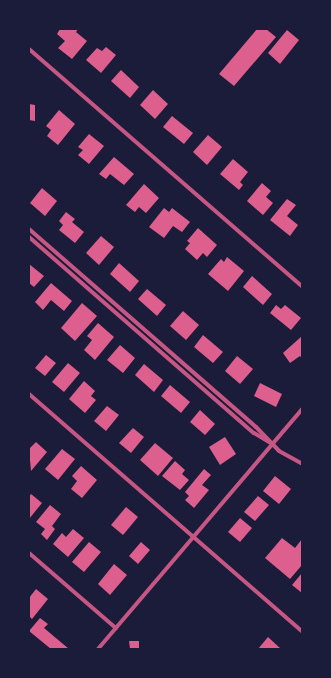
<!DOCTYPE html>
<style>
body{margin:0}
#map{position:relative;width:331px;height:678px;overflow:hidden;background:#1b1b3a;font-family:Ubuntu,sans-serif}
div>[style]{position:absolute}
.building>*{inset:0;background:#dd5f8e}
.minor>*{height:4px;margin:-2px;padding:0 2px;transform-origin:2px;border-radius:2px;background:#c65784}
span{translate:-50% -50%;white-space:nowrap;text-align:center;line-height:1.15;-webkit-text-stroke:3px #1b1b3a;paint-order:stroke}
.frame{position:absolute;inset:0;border:30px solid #1b1b3a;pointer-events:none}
</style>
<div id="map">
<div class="building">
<i style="clip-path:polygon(60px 29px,78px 29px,76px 32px,87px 41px,72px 59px,58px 48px,65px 41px,57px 34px)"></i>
<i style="clip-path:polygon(257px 29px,266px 29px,276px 37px,234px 86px,219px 74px)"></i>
<i style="clip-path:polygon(287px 30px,299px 40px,280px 64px,268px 53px)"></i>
<i style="clip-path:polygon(106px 47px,116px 55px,101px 73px,86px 60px,97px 48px,102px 51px)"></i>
<i style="clip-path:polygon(121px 70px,139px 87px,130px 98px,111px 81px)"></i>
<i style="clip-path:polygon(153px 90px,168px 104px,155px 119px,140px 105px)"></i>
<i style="clip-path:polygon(29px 104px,35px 105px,35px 121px,29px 120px)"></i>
<i style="clip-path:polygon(59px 110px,75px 124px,58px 145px,47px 136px,51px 130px,46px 126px)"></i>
<i style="clip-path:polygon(172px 116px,193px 133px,184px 144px,163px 127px)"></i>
<i style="clip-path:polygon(89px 134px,104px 146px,89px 164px,78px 155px,83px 150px,78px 147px)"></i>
<i style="clip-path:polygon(208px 135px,222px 147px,207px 165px,193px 152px)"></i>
<i style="clip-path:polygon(114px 157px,134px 174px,124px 185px,110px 174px,106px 179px,99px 174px)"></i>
<i style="clip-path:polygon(233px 159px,248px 172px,240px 182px,243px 185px,239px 190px,220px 174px)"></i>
<i style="clip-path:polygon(262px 183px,271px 191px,266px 197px,273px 203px,263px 215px,247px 201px)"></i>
<i style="clip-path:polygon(144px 184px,159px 198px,146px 213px,139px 207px,135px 212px,126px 205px)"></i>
<i style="clip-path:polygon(42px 188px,57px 201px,45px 216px,30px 203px)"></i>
<i style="clip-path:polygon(287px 199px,296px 205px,287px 216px,298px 225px,290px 236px,270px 220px)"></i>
<i style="clip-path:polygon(164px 208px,169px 212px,172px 208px,190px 222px,182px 232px,173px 226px,164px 238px,149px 227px)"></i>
<i style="clip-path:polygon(66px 212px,75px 219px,72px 222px,84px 232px,75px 243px,59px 230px,63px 225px,59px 221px)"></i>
<i style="clip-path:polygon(198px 228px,217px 245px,207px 257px,203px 253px,197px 260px,185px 249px,190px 243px,187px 241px)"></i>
<i style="clip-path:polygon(101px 236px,114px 247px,99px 265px,86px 253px)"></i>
<i style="clip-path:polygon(227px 257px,244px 271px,228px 291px,208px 274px,221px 259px,224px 262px)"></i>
<i style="clip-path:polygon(119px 263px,139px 281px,130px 292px,110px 274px)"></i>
<i style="clip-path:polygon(29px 264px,44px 276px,34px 287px,29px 283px)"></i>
<i style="clip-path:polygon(252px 276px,272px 294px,263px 305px,243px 287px)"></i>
<i style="clip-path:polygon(51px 283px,72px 301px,64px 311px,51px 300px,43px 310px,35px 302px)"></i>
<i style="clip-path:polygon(147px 289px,166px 305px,157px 316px,138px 299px)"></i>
<i style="clip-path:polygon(82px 303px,97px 316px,75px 341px,61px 328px)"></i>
<i style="clip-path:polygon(276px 305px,281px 309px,285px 305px,301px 318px,291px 330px,270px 313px)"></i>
<i style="clip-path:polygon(183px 311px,199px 325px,186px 340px,170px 326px)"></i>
<i style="clip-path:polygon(98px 323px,114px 337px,95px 360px,84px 350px,92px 340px,87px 336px)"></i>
<i style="clip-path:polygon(203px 335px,223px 352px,213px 363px,194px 347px)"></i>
<i style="clip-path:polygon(302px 336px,302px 359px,300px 356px,290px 363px,283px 353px)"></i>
<i style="clip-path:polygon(120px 345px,135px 358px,123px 373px,107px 360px)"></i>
<i style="clip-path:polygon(46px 355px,56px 363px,45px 376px,35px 368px)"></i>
<i style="clip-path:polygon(237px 356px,253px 369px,240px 384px,225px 371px)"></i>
<i style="clip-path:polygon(68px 363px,80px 373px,64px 392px,52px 382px)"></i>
<i style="clip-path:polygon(144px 364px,163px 380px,154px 392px,135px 375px)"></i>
<i style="clip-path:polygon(84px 381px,95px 391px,91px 396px,96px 400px,85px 413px,69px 399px)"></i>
<i style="clip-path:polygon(260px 383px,282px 394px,276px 407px,254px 396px)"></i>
<i style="clip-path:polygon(170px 385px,190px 402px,181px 413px,161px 396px)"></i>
<i style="clip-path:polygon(107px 406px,119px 415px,106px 431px,94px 421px)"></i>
<i style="clip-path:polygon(200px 410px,215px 424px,205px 435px,190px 422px)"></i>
<i style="clip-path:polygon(133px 428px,144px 437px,131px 453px,119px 443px)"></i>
<i style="clip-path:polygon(225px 437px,236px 454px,220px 465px,209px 447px)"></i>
<i style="clip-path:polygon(36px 442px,47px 452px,31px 471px,29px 449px)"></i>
<i style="clip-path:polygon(155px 443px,173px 458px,158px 476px,140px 460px)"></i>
<i style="clip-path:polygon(62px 449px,75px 459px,58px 480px,45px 469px)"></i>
<i style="clip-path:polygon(175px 461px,185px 470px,182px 474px,189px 480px,180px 490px,162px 476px)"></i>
<i style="clip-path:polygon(81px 466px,97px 480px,82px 498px,71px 489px,77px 481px,72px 476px)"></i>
<i style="clip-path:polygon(204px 469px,211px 475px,202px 485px,209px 490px,194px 508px,185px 500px,189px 496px,185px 492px)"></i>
<i style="clip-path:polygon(275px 476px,291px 489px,279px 504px,263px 491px)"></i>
<i style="clip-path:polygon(31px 494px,42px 503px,29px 519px,29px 497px)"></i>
<i style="clip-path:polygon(258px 496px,269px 505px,255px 521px,244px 512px)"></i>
<i style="clip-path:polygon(50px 505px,61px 514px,52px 526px,55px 529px,47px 540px,41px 534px,45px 529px,36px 522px)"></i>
<i style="clip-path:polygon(126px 507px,138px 517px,123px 535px,111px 525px)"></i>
<i style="clip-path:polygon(240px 518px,252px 528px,240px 542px,228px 532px)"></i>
<i style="clip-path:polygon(73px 529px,84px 538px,68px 557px,53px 544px,62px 533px,66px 537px)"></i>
<i style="clip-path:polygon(282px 538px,295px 548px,302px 539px,302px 565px,290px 579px,265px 558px)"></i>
<i style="clip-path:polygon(89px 542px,101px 552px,84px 572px,72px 562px)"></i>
<i style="clip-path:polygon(141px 542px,150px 550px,138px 564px,129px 556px)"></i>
<i style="clip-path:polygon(114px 564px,127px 575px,110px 595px,98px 584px)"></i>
<i style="clip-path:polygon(302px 573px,302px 593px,292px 585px)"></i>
<i style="clip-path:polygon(36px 589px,48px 599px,32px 619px,29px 616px,29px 598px)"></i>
<i style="clip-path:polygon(40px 618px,48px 624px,44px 628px,69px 649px,51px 649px,29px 631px)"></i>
<i style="clip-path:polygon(268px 637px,281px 649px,258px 649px)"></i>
<i style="clip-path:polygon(129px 641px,139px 641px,139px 649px,130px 649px)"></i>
</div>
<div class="minor">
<i style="left:29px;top:49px;width:362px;rotate:41deg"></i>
<i style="left:29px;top:229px;width:301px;rotate:41.1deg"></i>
<i style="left:256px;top:427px;width:33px;rotate:46deg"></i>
<i style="left:279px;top:451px;width:26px;rotate:29deg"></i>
<i style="left:29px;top:237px;width:298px;rotate:41.1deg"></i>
<i style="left:254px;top:433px;width:21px;rotate:31deg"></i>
<i style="left:29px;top:394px;width:362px;rotate:41deg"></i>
<i style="left:29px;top:553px;width:115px;rotate:40.8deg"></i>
<i style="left:98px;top:649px;width:315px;rotate:-49.6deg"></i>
</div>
<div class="frame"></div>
</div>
